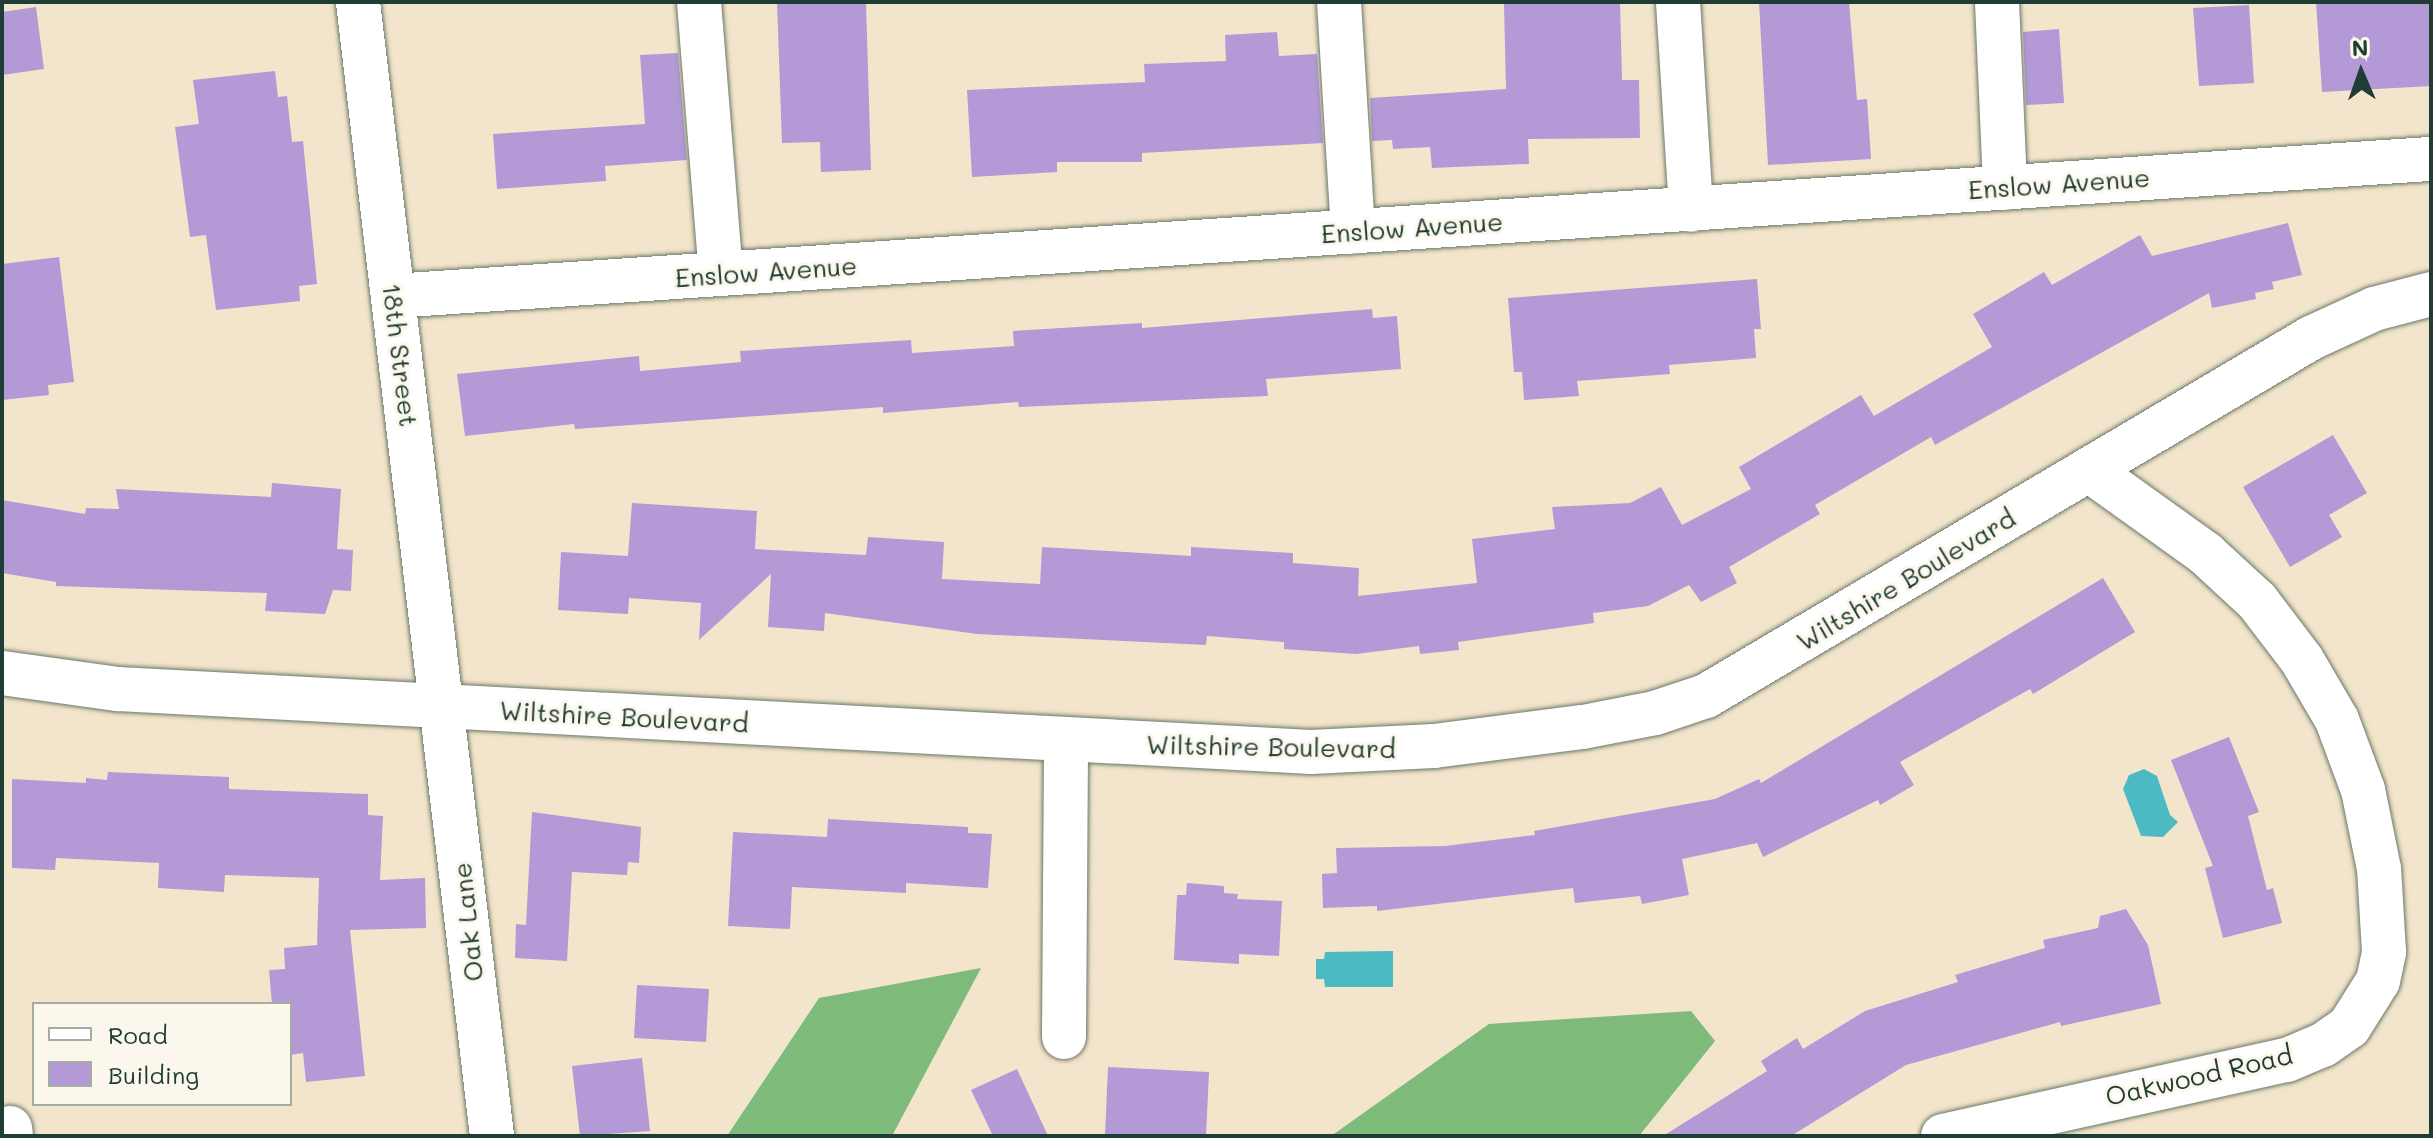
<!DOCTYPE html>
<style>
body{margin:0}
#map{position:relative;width:2433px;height:1138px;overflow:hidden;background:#f3e5cb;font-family:Mali,sans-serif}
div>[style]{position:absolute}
.forest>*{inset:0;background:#7eba79}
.water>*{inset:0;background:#4cbac3}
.building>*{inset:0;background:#b399d6}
.roads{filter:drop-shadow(0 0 2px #697869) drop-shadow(0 0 2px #697869)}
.minor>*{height:44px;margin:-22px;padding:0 22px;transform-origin:22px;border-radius:22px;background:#fff}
span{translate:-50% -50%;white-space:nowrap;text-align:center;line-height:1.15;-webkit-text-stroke:6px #fbf7ec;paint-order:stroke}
.street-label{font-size:26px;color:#1f3d34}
.frame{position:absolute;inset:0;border:4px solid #1f3d34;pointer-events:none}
.legend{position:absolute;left:32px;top:1002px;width:260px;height:104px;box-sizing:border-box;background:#fbf7ec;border:2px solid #a3ada2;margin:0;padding:10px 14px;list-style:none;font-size:24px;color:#1f3d34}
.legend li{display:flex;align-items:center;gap:16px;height:40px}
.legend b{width:40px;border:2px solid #a3ada2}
.north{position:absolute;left:2321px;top:32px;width:80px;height:80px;-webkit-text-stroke:6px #fbf7ec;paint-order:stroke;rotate:358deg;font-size:22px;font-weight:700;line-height:32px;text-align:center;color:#1f3d34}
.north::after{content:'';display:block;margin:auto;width:28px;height:36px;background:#1f3d34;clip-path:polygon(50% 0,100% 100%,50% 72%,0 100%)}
</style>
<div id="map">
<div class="forest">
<i style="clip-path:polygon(981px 968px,892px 1136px,727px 1136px,819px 998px)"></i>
<i style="clip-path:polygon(1691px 1011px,1715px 1041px,1639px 1136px,1331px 1136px,1489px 1024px)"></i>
</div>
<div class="water">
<i style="clip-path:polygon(2144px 769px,2157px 776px,2170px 815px,2178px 822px,2163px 837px,2141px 836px,2123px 789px,2129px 775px)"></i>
<i style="clip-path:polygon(1393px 951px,1393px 987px,1325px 987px,1324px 979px,1316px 979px,1316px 959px,1324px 959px,1325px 952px)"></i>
</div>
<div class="building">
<i style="clip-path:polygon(777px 2px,866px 2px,871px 170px,821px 172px,820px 142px,782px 143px)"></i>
<i style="clip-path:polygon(1620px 2px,1622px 80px,1639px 80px,1640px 138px,1528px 139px,1529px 164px,1432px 168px,1430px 147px,1393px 149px,1392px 140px,1372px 141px,1370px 98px,1506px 89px,1504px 4px)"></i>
<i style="clip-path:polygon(1759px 2px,1849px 2px,1857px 100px,1867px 99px,1871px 159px,1768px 165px)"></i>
<i style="clip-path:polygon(2316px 2px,2431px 2px,2431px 86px,2322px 92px)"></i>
<i style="clip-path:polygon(2249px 5px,2254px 83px,2199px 86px,2193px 8px)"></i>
<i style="clip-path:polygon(36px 7px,44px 69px,2px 75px,2px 12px)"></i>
<i style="clip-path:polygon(2059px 29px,2064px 103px,2026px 105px,2023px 32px)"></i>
<i style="clip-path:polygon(1277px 32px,1279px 56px,1317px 54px,1323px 143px,1142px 153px,1142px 162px,1057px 162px,1057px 172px,972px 177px,967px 90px,1145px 82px,1144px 64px,1226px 61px,1225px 35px)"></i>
<i style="clip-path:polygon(678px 53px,687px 160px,605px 166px,606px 181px,497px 189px,493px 134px,645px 124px,640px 55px)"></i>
<i style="clip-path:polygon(275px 71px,278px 97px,287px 96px,292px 142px,303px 141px,317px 284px,299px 286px,300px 301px,216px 310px,206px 235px,190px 237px,175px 127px,199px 124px,193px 80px)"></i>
<i style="clip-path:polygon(2288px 223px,2302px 275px,2272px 282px,2274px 289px,2255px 293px,2256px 299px,2212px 308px,2209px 293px,1935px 445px,1931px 437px,1815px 505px,1820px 514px,1729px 567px,1737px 583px,1701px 602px,1689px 585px,1648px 606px,1593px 613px,1594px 623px,1458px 642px,1459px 650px,1420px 654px,1419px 646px,1356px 654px,1284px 649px,1284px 642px,1207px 636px,1206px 645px,977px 634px,825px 613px,824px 631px,768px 627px,771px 574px,699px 640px,701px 603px,629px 598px,628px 614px,558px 610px,561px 552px,628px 556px,632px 503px,757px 511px,755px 549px,866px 555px,868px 537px,944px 542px,942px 579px,1040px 584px,1042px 547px,1191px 556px,1191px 547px,1293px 553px,1293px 563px,1359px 568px,1358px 596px,1477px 583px,1472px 539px,1555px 529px,1552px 507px,1630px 503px,1661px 487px,1682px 525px,1751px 489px,1739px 467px,1861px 395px,1874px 416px,1992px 347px,1973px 314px,2044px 272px,2052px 285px,2140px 235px,2152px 256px)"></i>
<i style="clip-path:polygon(59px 257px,74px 382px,48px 385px,49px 395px,2px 400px,2px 264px)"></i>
<i style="clip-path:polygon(1757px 279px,1761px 329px,1754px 329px,1756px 358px,1669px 365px,1670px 374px,1577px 381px,1579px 396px,1524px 400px,1522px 372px,1514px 372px,1508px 298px)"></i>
<i style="clip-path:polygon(1372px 309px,1373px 318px,1397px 316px,1401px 369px,1266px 379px,1268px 396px,1019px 407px,1018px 402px,883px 413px,883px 407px,575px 429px,574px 424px,465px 436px,457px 374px,639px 356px,640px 371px,741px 362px,740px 351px,911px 340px,912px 353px,1014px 346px,1013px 331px,1142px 323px,1142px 328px)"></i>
<i style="clip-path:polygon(2333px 435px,2367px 493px,2329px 515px,2342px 537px,2290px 567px,2243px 487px)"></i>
<i style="clip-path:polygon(272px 483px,341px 489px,337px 549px,353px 550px,351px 591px,333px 590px,325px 614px,265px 611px,267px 593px,56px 586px,56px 582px,2px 573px,2px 500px,85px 514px,86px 508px,119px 509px,116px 489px,271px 497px)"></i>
<i style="clip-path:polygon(2103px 578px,2135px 632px,2033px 694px,2030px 689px,1900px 762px,1914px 785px,1880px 805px,1878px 800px,1763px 857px,1757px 843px,1682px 859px,1689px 895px,1642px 904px,1640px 896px,1575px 903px,1573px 888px,1377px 911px,1377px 906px,1323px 908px,1322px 874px,1337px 873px,1336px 848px,1445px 846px,1535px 835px,1534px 831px,1715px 799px,1759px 779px,1761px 783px)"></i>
<i style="clip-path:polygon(2229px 737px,2259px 812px,2248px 816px,2267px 890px,2273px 888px,2282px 923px,2223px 938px,2205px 868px,2213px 866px,2171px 760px)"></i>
<i style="clip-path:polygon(108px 772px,229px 777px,229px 789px,368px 794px,368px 815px,383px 816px,380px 880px,425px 878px,426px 928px,350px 930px,365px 1076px,306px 1082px,303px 1053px,290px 1055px,290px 1004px,272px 1004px,269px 970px,285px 969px,284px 948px,317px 945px,319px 878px,225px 875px,224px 892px,158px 888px,159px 863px,56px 858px,55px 870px,12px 868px,12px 779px,86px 783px,86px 778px,107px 780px)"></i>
<i style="clip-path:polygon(532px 812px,641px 827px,639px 863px,628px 862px,627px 875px,572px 872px,567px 961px,515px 958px,516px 924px,526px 925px)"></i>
<i style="clip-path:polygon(828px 819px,968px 827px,968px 833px,992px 834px,988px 888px,906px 883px,906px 893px,792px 887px,790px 929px,728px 926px,733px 832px,827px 837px)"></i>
<i style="clip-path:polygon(1187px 883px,1224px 886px,1224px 893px,1238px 894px,1237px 899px,1282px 901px,1279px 956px,1239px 954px,1239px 964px,1174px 960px,1177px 895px,1186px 895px)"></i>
<i style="clip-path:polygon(2126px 909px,2148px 945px,2161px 1004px,2061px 1026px,2060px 1022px,1906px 1065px,1791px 1136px,1663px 1136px,1767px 1071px,1761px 1061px,1797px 1038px,1803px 1049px,1865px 1011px,1958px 982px,1955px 975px,2045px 948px,2043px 940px,2098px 928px,2100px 916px)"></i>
<i style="clip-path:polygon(637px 985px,709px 989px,706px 1042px,634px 1038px)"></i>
<i style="clip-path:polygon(642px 1058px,650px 1131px,580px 1136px,572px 1066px)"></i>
<i style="clip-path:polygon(1108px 1067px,1209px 1072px,1206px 1136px,1105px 1136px)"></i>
<i style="clip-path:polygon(1017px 1069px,1048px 1136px,993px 1136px,971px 1090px)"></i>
</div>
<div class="roads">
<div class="minor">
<i style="left:358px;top:2px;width:1142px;rotate:83.26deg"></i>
<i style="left:699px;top:2px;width:273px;rotate:85.4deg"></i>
<i style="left:1339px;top:2px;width:230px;rotate:86.5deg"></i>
<i style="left:1678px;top:2px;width:208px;rotate:86.4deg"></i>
<i style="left:1997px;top:2px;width:186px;rotate:87.5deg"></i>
<i style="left:393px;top:296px;width:2043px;rotate:-3.85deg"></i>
<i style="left:2px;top:673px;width:117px;rotate:7.9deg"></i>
<i style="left:118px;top:689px;width:1195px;rotate:3.02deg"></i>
<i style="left:1311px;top:752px;width:123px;rotate:-2.8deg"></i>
<i style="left:1434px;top:746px;width:150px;rotate:-7.3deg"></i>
<i style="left:1583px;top:727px;width:73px;rotate:-11deg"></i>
<i style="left:1655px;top:713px;width:54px;rotate:-18.4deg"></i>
<i style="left:1706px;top:696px;width:703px;rotate:-30.61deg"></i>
<i style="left:2311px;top:338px;width:69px;rotate:-24.7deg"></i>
<i style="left:2374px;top:309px;width:59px;rotate:-14.7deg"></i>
<i style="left:1064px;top:1037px;width:295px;rotate:-89.6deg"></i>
<i style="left:10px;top:1128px;width:8px;rotate:83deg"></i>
<i style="left:1943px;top:1136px;width:352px;rotate:-12.5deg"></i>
<i style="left:2287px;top:1060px;width:39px;rotate:-23deg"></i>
<i style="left:2323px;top:1045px;width:32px;rotate:-35deg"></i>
<i style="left:2349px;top:1027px;width:54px;rotate:-57.8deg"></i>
<i style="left:2378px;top:981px;width:30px;rotate:-78deg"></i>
<i style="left:2384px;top:952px;width:83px;rotate:-93.4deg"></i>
<i style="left:2379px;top:869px;width:81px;rotate:-101.4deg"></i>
<i style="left:2363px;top:790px;width:75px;rotate:-110.4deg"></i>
<i style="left:2337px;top:720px;width:69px;rotate:-120.3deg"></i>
<i style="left:2302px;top:660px;width:74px;rotate:-127.3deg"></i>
<i style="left:2257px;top:601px;width:71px;rotate:-137.3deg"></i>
<i style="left:2205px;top:553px;width:143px;rotate:-144.4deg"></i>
</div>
</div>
<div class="street-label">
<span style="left:2059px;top:184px;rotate:-4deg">Enslow Avenue</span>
<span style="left:1412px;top:228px;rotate:-4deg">Enslow Avenue</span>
<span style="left:766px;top:272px;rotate:-4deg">Enslow Avenue</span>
<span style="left:400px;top:355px;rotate:83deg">18th Street</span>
<span style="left:1906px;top:580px;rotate:-31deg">Wiltshire Boulevard</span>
<span style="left:624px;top:717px;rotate:3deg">Wiltshire Boulevard</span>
<span style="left:1271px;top:747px;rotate:1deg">Wiltshire Boulevard</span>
<span style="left:468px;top:922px;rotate:-96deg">Oak Lane</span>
<span style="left:2199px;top:1076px;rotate:-13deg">Oakwood Road</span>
</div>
<div class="frame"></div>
<ul class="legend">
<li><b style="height:10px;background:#fff"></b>Road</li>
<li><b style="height:22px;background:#b399d6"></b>Building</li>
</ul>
<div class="north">N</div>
</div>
